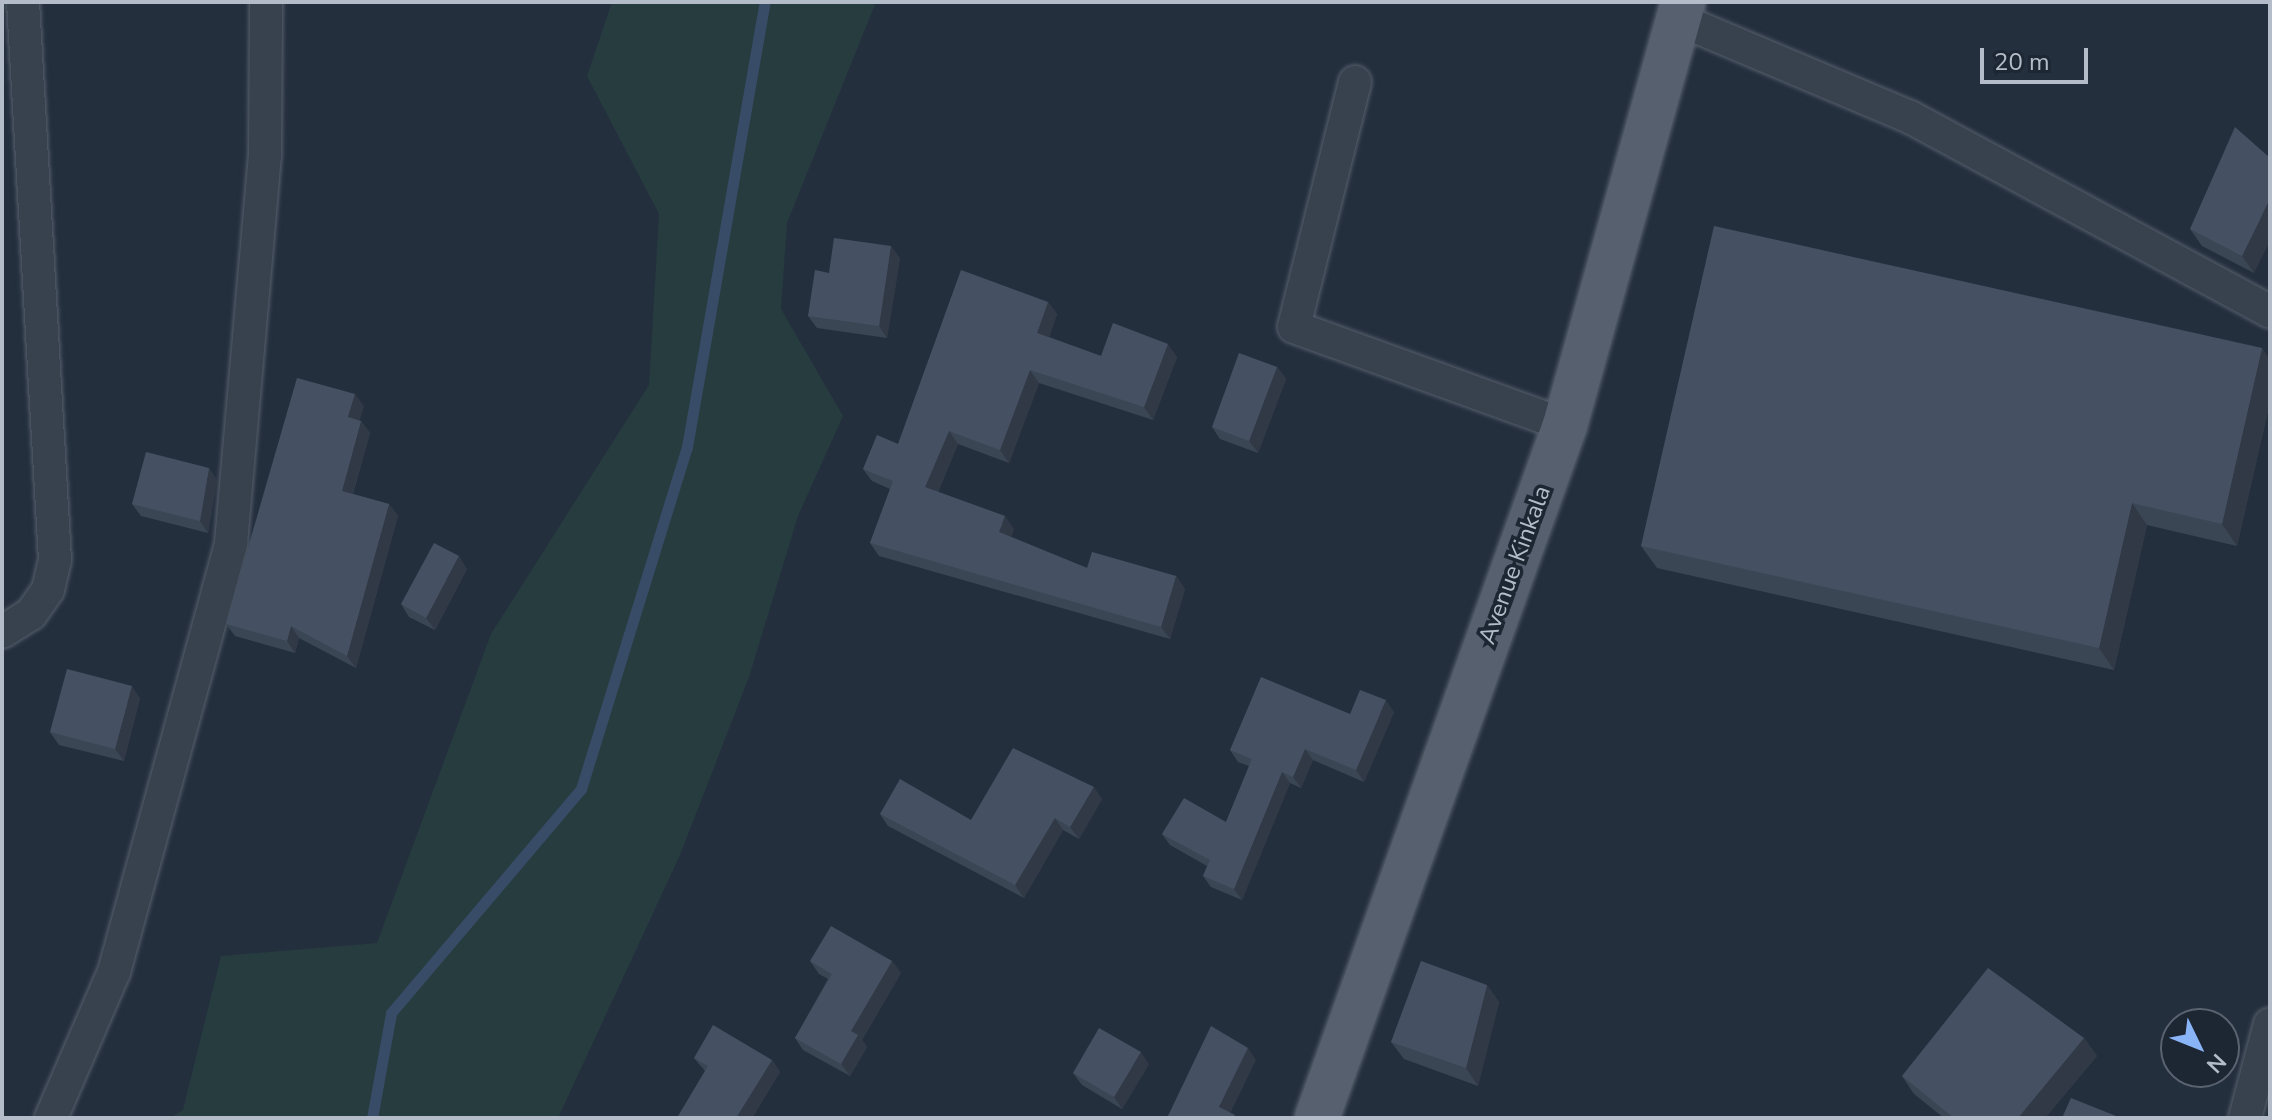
<!DOCTYPE html>
<style>
body{margin:0}
#map{position:relative;width:2272px;height:1120px;overflow:hidden;background:#242f3e;font-family:"Nunito Sans",sans-serif}
div>[style]{position:absolute}
.green>*{inset:0;background:#263c3f}
.stream>*{height:11px;margin:-5.5px;padding:0 5.5px;transform-origin:5.5px;border-radius:5.5px;background:#394c67}
.roads{filter:drop-shadow(0 0 2px #565f6c) drop-shadow(0 0 2px #565f6c)}
.minor>*{height:32px;margin:-16px;padding:0 16px;transform-origin:16px;border-radius:16px;background:#38414e}
.primary>*{height:44px;margin:-22px;padding:0 22px;transform-origin:22px;border-radius:22px;background:#56606e}
.wall>*{inset:0;background:#3b4654}
.shaded-wall>*{inset:0;background:#303945}
.building>*{inset:0;background:#455162}
span{translate:-50% -50%;white-space:nowrap;text-align:center;line-height:1.15;-webkit-text-stroke:7px #1d2633;paint-order:stroke}
.street-label{font-size:24px;color:#b4bcc9}
.frame{position:absolute;inset:0;border:4px solid #b4bcc9;pointer-events:none}
.north{position:absolute;left:2160px;top:1008px;width:80px;height:80px;box-sizing:border-box;background:#1d2633;border:2px solid #59626f;border-radius:50%;rotate:133deg;font-size:22px;font-weight:700;line-height:32px;text-align:center;color:#b4bcc9}
.north::after{content:'';display:block;margin:auto;width:28px;height:36px;background:#8ab4f8;clip-path:polygon(50% 0,100% 100%,50% 72%,0 100%)}
.scale{position:absolute;left:1980px;top:48px;width:108px;height:36px;box-sizing:border-box;border:4px solid #b4bcc9;border-top:0;padding-left:10px;font-size:24px;line-height:28px;white-space:nowrap;color:#b4bcc9;-webkit-text-stroke:6px #1d2633;paint-order:stroke}
</style>
<div id="map">
<div class="green">
<i style="clip-path:polygon(612px 2px,876px 2px,787px 223px,781px 309px,843px 416px,798px 516px,749px 677px,680px 855px,558px 1118px,170px 1118px,183px 1110px,221px 956px,377px 943px,491px 634px,649px 385px,659px 214px,587px 76px)"></i>
</div>
<div class="stream">
<i style="left:372px;top:1118px;width:107px;rotate:-79.7deg"></i>
<i style="left:391px;top:1013px;width:294px;rotate:-49.7deg"></i>
<i style="left:581px;top:789px;width:358px;rotate:-72.8deg"></i>
<i style="left:687px;top:447px;width:452px;rotate:-80.1deg"></i>
</div>
<div class="roads">
<div class="minor">
<i style="left:1680px;top:20px;width:250px;rotate:22.9deg"></i>
<i style="left:1910px;top:117px;width:409px;rotate:28.4deg"></i>
<i style="left:1355px;top:82px;width:252px;rotate:104deg"></i>
<i style="left:1294px;top:327px;width:288px;rotate:19.9deg"></i>
<i style="left:2px;top:632px;width:34px;rotate:-32deg"></i>
<i style="left:31px;top:614px;width:29px;rotate:-55deg"></i>
<i style="left:48px;top:590px;width:31px;rotate:-77deg"></i>
<i style="left:55px;top:560px;width:559px;rotate:-93.28deg"></i>
<i style="left:51px;top:1118px;width:159px;rotate:-66.7deg"></i>
<i style="left:114px;top:972px;width:445px;rotate:-74.7deg"></i>
<i style="left:231px;top:543px;width:388px;rotate:-85deg"></i>
<i style="left:265px;top:156px;width:154px;rotate:-89.6deg"></i>
<i style="left:2245px;top:1118px;width:97px;rotate:-75.1deg"></i>
</div>
<div class="primary">
<i style="left:1317px;top:1118px;width:736px;rotate:-70.31deg"></i>
<i style="left:1565px;top:425px;width:439px;rotate:-74.4deg"></i>
</div>
</div>
<div class="wall">
<i style="clip-path:polygon(2270px 158px,2254px 273px,2202px 246px,2190px 229px)"></i>
<i style="clip-path:polygon(900px 258px,887px 338px,817px 328px,808px 316px,829px 273px)"></i>
<i style="clip-path:polygon(1048px 302px,1057px 314px,1049px 337px,1101px 356px,1177px 357px,1153px 420px,1039px 383px,1009px 463px,958px 444px,938px 492px,1014px 529px,1011px 537px,1087px 568px,1176px 576px,1185px 589px,1170px 639px,879px 556px,870px 543px,890px 489px,872px 481px,863px 469px,898px 444px)"></i>
<i style="clip-path:polygon(2262px 348px,2270px 360px,2270px 402px,2237px 546px,2147px 525px,2114px 670px,1657px 568px,1641px 546px)"></i>
<i style="clip-path:polygon(1277px 367px,1286px 379px,1258px 453px,1220px 439px,1212px 427px)"></i>
<i style="clip-path:polygon(364px 406px,359px 421px,361px 421px,370px 433px,353px 494px,389px 504px,398px 516px,356px 668px,299px 638px,295px 653px,235px 636px,226px 624px)"></i>
<i style="clip-path:polygon(209px 468px,217px 480px,208px 533px,141px 516px,132px 504px)"></i>
<i style="clip-path:polygon(467px 569px,435px 630px,409px 617px,401px 604px)"></i>
<i style="clip-path:polygon(140px 698px,124px 761px,59px 745px,50px 732px)"></i>
<i style="clip-path:polygon(1394px 712px,1364px 782px,1313px 760px,1301px 788px,1290px 783px,1242px 900px,1211px 887px,1203px 876px,1207px 866px,1170px 845px,1162px 834px,1226px 822px,1249px 766px,1238px 762px,1230px 750px,1350px 714px)"></i>
<i style="clip-path:polygon(1102px 799px,1079px 839px,1063px 830px,1024px 898px,888px 826px,880px 814px,971px 820px)"></i>
<i style="clip-path:polygon(810px 961px,892px 961px,901px 973px,862px 1040px,867px 1047px,850px 1076px,803px 1050px,795px 1038px,828px 979px,819px 974px)"></i>
<i style="clip-path:polygon(1487px 985px,1499px 1002px,1478px 1086px,1404px 1059px,1391px 1042px)"></i>
<i style="clip-path:polygon(2084px 1038px,2097px 1056px,2045px 1118px,1944px 1118px,1914px 1094px,1902px 1076px)"></i>
<i style="clip-path:polygon(694px 1058px,772px 1060px,780px 1072px,752px 1118px,677px 1118px,705px 1071px)"></i>
<i style="clip-path:polygon(1149px 1064px,1122px 1109px,1082px 1085px,1073px 1073px)"></i>
</div>
<div class="shaded-wall">
<i style="clip-path:polygon(2270px 199px,2270px 241px,2254px 273px,2242px 256px)"></i>
<i style="clip-path:polygon(891px 246px,900px 258px,887px 338px,879px 326px)"></i>
<i style="clip-path:polygon(1048px 302px,1057px 314px,1046px 346px,1037px 333px)"></i>
<i style="clip-path:polygon(1168px 344px,1177px 357px,1153px 420px,1144px 407px)"></i>
<i style="clip-path:polygon(2262px 348px,2270px 360px,2270px 402px,2237px 546px,2222px 524px)"></i>
<i style="clip-path:polygon(1277px 367px,1286px 379px,1258px 453px,1249px 441px)"></i>
<i style="clip-path:polygon(1030px 370px,1039px 383px,1009px 463px,1000px 450px)"></i>
<i style="clip-path:polygon(355px 394px,364px 406px,357px 429px,348px 417px)"></i>
<i style="clip-path:polygon(361px 421px,370px 433px,350px 503px,342px 491px)"></i>
<i style="clip-path:polygon(949px 431px,958px 444px,934px 500px,925px 487px)"></i>
<i style="clip-path:polygon(209px 468px,217px 480px,208px 533px,200px 521px)"></i>
<i style="clip-path:polygon(2132px 503px,2147px 525px,2114px 670px,2099px 648px)"></i>
<i style="clip-path:polygon(389px 504px,398px 516px,356px 668px,347px 656px)"></i>
<i style="clip-path:polygon(1005px 516px,1014px 529px,1008px 544px,999px 532px)"></i>
<i style="clip-path:polygon(459px 556px,467px 569px,435px 630px,426px 618px)"></i>
<i style="clip-path:polygon(1176px 576px,1185px 589px,1170px 639px,1161px 627px)"></i>
<i style="clip-path:polygon(291px 626px,299px 638px,295px 653px,287px 641px)"></i>
<i style="clip-path:polygon(132px 686px,140px 698px,124px 761px,115px 749px)"></i>
<i style="clip-path:polygon(1386px 700px,1394px 712px,1364px 782px,1356px 770px)"></i>
<i style="clip-path:polygon(1305px 749px,1313px 760px,1301px 788px,1293px 777px)"></i>
<i style="clip-path:polygon(1282px 772px,1290px 783px,1242px 900px,1234px 889px)"></i>
<i style="clip-path:polygon(1094px 787px,1102px 799px,1079px 839px,1070px 827px)"></i>
<i style="clip-path:polygon(1055px 818px,1063px 830px,1024px 898px,1015px 885px)"></i>
<i style="clip-path:polygon(892px 961px,901px 973px,862px 1040px,867px 1047px,850px 1076px,841px 1064px,851px 1031px)"></i>
<i style="clip-path:polygon(1487px 985px,1499px 1002px,1478px 1086px,1466px 1068px)"></i>
<i style="clip-path:polygon(2084px 1038px,2097px 1056px,2045px 1118px,2018px 1118px)"></i>
<i style="clip-path:polygon(1248px 1048px,1256px 1060px,1228px 1118px,1219px 1107px)"></i>
<i style="clip-path:polygon(1141px 1052px,1149px 1064px,1122px 1109px,1114px 1097px)"></i>
<i style="clip-path:polygon(772px 1060px,780px 1072px,752px 1118px,736px 1118px)"></i>
</div>
<div class="building">
<i style="clip-path:polygon(2235px 127px,2270px 158px,2270px 199px,2242px 256px,2190px 229px)"></i>
<i style="clip-path:polygon(1714px 226px,2262px 348px,2222px 524px,2132px 503px,2099px 648px,1641px 546px)"></i>
<i style="clip-path:polygon(834px 238px,891px 246px,879px 326px,808px 316px,815px 270px,829px 273px)"></i>
<i style="clip-path:polygon(961px 270px,1048px 302px,1037px 333px,1101px 356px,1113px 323px,1168px 344px,1144px 407px,1030px 370px,1000px 450px,949px 431px,925px 487px,1005px 516px,999px 532px,1087px 568px,1092px 552px,1176px 576px,1161px 627px,870px 543px,893px 481px,863px 469px,877px 435px,898px 444px)"></i>
<i style="clip-path:polygon(1239px 353px,1277px 367px,1249px 441px,1212px 427px)"></i>
<i style="clip-path:polygon(297px 378px,355px 394px,348px 417px,361px 421px,342px 491px,389px 504px,347px 656px,291px 626px,287px 641px,226px 624px)"></i>
<i style="clip-path:polygon(146px 452px,209px 468px,200px 521px,132px 504px)"></i>
<i style="clip-path:polygon(434px 543px,459px 556px,426px 618px,401px 604px)"></i>
<i style="clip-path:polygon(67px 669px,132px 686px,115px 749px,50px 732px)"></i>
<i style="clip-path:polygon(1261px 677px,1350px 714px,1360px 690px,1386px 700px,1356px 770px,1305px 749px,1293px 777px,1282px 772px,1234px 889px,1203px 876px,1210px 860px,1162px 834px,1184px 798px,1226px 822px,1252px 759px,1230px 750px)"></i>
<i style="clip-path:polygon(1013px 748px,1094px 787px,1070px 827px,1055px 818px,1015px 885px,880px 814px,900px 779px,971px 820px)"></i>
<i style="clip-path:polygon(831px 926px,892px 961px,851px 1031px,858px 1035px,841px 1064px,795px 1038px,832px 974px,810px 961px)"></i>
<i style="clip-path:polygon(1421px 961px,1487px 985px,1466px 1068px,1391px 1042px)"></i>
<i style="clip-path:polygon(1988px 968px,2084px 1038px,2018px 1118px,1954px 1118px,1902px 1076px)"></i>
<i style="clip-path:polygon(713px 1025px,772px 1060px,736px 1118px,677px 1118px,708px 1066px,694px 1058px)"></i>
<i style="clip-path:polygon(1211px 1026px,1248px 1048px,1219px 1107px,1235px 1115px,1233px 1118px,1167px 1118px)"></i>
<i style="clip-path:polygon(1099px 1028px,1141px 1052px,1114px 1097px,1073px 1073px)"></i>
<i style="clip-path:polygon(2071px 1098px,2121px 1118px,2062px 1118px)"></i>
</div>
<div class="street-label">
<span style="left:1515px;top:565px;rotate:-70deg">Avenue Kinkala</span>
</div>
<div class="frame"></div>
<div class="north">N</div>
<div class="scale">20 m</div>
</div>
